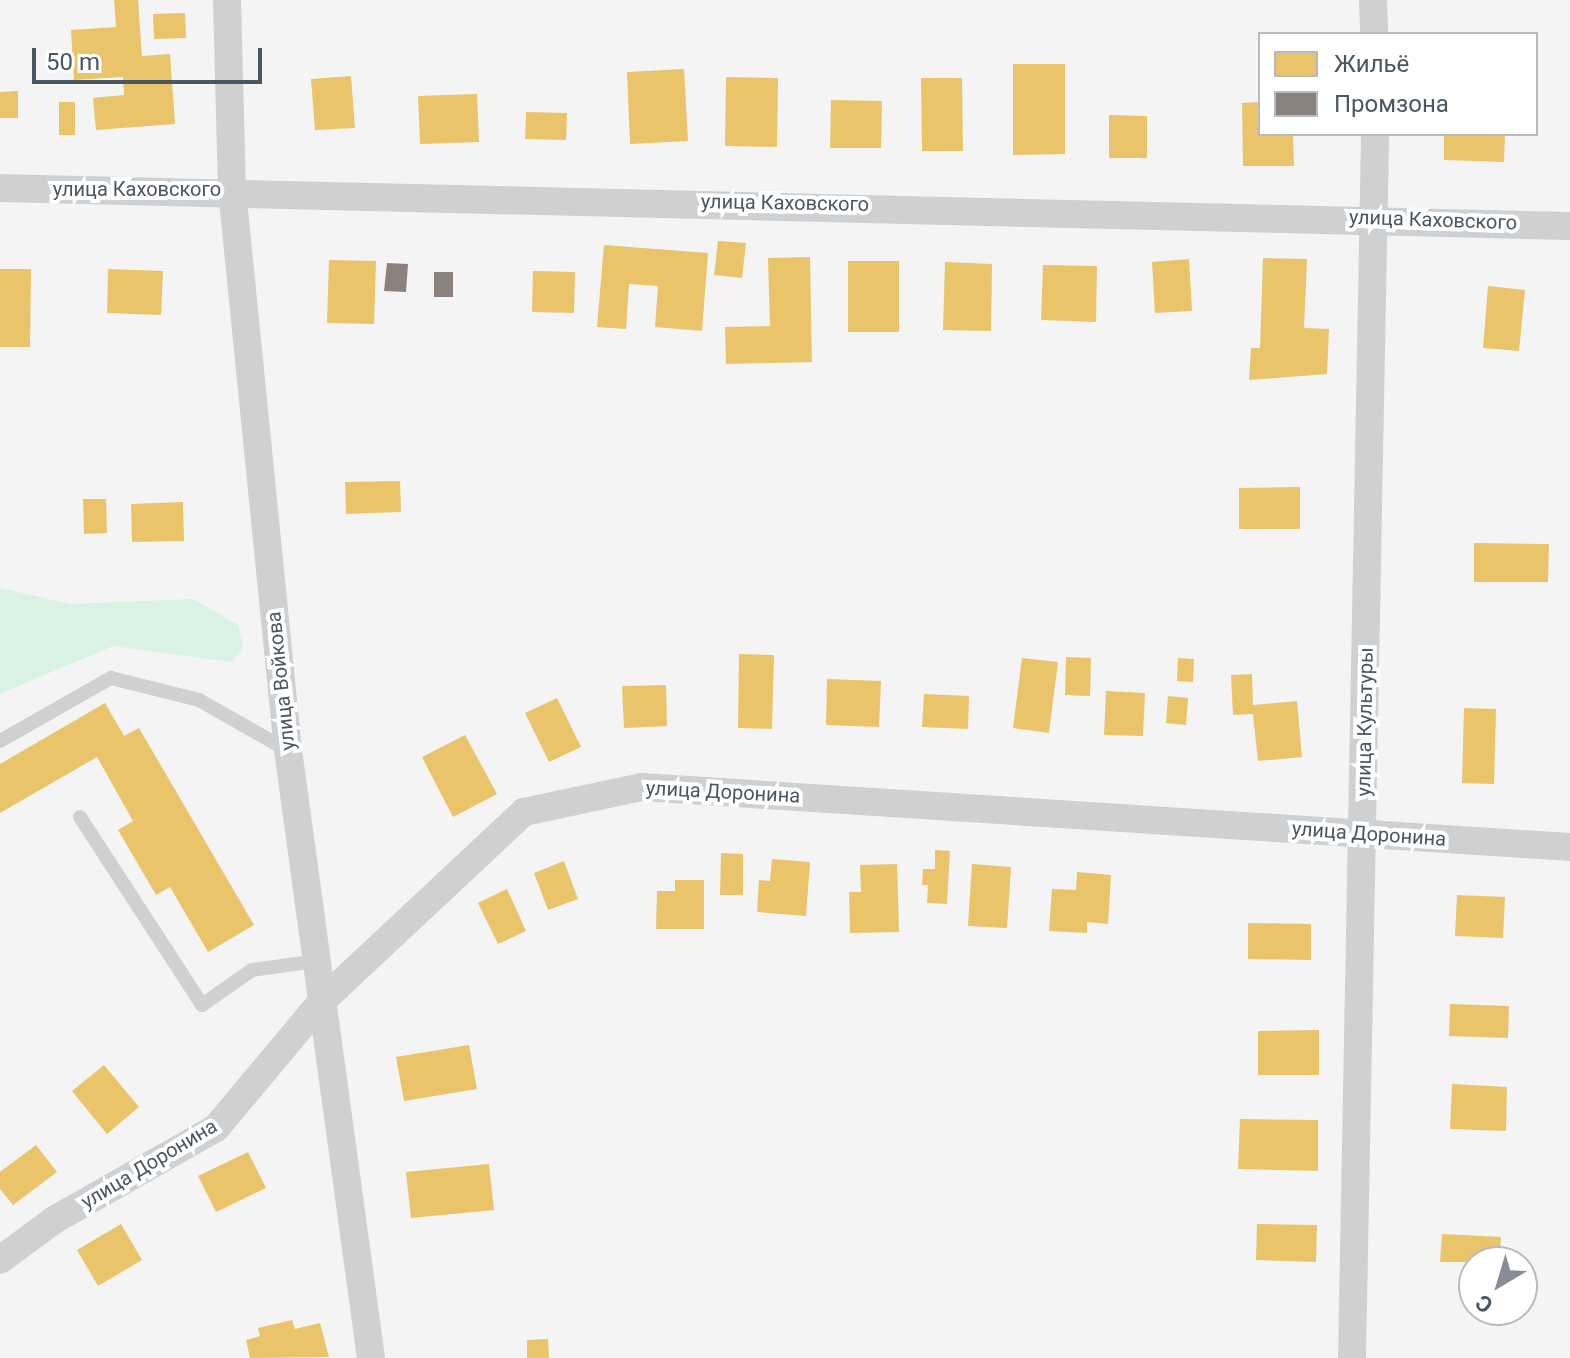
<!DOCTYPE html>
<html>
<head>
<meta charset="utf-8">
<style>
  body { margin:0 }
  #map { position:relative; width:1570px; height:1358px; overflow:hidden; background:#f4f4f4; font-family:Roboto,sans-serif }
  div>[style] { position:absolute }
  .green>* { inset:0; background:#d9f2e3 }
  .homes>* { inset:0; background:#e9c46a }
  .industry>* { inset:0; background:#8a817c }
  .lane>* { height:14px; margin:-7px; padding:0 7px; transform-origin:7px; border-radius:7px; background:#ced0d2 }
  .street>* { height:28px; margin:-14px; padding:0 14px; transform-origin:14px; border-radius:14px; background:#ced0d2 }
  span { translate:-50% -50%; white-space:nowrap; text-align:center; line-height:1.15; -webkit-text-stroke:8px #fff; paint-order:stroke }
  .street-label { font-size:20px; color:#4a5661 }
  .legend { position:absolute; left:1258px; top:32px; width:280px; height:104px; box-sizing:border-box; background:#fff; border:2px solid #b7bbc0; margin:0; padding:10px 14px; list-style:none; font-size:24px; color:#4a5661 }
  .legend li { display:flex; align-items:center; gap:16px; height:40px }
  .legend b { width:40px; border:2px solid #b7bbc0 }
  .north { position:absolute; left:1458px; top:1246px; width:80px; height:80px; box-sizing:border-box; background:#fff; border:2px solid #b7bbc0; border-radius:50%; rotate:218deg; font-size:22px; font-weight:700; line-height:32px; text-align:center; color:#4a5661 }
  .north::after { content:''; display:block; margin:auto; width:28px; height:36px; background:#868d94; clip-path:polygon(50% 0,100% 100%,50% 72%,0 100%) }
  .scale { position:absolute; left:32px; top:48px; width:230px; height:36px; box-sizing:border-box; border:4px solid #4a5661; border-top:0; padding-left:10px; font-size:24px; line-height:28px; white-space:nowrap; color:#4a5661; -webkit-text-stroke:6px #fff; paint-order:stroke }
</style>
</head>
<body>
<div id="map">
  <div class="green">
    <i style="clip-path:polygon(0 588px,71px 604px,193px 599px,238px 625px,243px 647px,232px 662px,113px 646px,0 694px)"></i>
  </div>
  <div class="homes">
    <i style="clip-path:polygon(114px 0,138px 0,142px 56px,170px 54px,175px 124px,96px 130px,93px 98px,124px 95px,123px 77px,74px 80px,71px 30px,116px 27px)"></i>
    <i style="clip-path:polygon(185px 13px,186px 38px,154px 39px,153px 14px)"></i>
    <i style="clip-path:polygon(1013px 64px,1065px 64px,1065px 154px,1013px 155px)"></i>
    <i style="clip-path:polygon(684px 69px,688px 141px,630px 144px,627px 72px)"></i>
    <i style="clip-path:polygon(351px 76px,355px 128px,315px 130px,311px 79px)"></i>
    <i style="clip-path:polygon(726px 77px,778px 78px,777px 147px,725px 146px)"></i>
    <i style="clip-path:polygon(921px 78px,962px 78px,963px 151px,922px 151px)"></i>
    <i style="clip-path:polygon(18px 91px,18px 118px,0 118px,0 92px)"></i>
    <i style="clip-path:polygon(477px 94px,479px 142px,420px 144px,418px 96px)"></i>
    <i style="clip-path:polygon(831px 100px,882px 101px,881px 148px,830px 148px)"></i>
    <i style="clip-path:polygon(59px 102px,75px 102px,75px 135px,59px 135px)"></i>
    <i style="clip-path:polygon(1260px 102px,1260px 134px,1293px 134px,1294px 166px,1243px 166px,1242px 103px)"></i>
    <i style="clip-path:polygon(526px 112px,567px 113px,566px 140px,525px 139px)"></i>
    <i style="clip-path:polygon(1109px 115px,1147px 116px,1147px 158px,1109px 158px)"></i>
    <i style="clip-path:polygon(1444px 134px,1505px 134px,1504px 162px,1444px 160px)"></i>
    <i style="clip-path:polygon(718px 241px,746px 243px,742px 278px,714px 275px)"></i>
    <i style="clip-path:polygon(604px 245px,708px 253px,702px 331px,655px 327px,658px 286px,629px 284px,626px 329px,597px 327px)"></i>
    <i style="clip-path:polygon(810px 257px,812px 362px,726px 364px,725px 327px,770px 326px,768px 258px)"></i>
    <i style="clip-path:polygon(1263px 258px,1307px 259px,1304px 328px,1329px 329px,1327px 374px,1249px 380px,1251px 348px,1260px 348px)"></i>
    <i style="clip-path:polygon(1189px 259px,1192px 311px,1155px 313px,1152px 262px)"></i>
    <i style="clip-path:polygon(329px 260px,376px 261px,374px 324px,327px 323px)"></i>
    <i style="clip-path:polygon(848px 261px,899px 261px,899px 332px,848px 332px)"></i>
    <i style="clip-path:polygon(945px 262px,992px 264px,991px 331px,943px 330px)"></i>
    <i style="clip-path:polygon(1043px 265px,1097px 266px,1096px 322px,1041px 320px)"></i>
    <i style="clip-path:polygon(0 269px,31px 269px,30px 347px,0 347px)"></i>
    <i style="clip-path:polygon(108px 269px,163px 271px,161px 315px,107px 313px)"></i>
    <i style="clip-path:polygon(533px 271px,575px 272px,574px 313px,532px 312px)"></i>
    <i style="clip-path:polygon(1488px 286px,1525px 290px,1519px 351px,1483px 348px)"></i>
    <i style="clip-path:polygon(400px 481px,401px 512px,346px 514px,345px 482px)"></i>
    <i style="clip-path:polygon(1300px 487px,1300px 529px,1239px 529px,1239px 488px)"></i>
    <i style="clip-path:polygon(83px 499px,106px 499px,107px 533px,84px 534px)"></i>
    <i style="clip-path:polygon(183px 502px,184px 541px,132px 542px,131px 504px)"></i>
    <i style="clip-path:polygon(1474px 543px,1549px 544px,1548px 582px,1474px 582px)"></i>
    <i style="clip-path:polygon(739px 654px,774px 655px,772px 729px,738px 728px)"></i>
    <i style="clip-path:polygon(1066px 657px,1091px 658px,1090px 696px,1065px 695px)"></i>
    <i style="clip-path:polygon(1022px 658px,1058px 662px,1049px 733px,1013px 728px)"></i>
    <i style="clip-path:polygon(1178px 658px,1194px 659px,1193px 682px,1177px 681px)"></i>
    <i style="clip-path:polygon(1252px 674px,1253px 705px,1297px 701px,1302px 757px,1258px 761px,1253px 714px,1233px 715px,1231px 675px)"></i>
    <i style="clip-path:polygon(827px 679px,881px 681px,879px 727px,826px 725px)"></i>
    <i style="clip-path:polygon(666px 685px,667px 726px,624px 728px,622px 686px)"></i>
    <i style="clip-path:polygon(1106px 691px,1145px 693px,1143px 736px,1104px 735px)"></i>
    <i style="clip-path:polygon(924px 694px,969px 696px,968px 729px,922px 727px)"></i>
    <i style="clip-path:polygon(1168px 696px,1188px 698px,1186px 725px,1166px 723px)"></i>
    <i style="clip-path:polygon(557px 698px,581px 747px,549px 762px,525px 713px)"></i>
    <i style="clip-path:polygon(105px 703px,124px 736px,139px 728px,254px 925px,208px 952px,170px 887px,156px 895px,118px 830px,133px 821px,97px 757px,0 813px,0 764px)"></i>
    <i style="clip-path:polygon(1464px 708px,1496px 709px,1494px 784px,1462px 783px)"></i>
    <i style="clip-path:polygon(465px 735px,497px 794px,453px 817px,422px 757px)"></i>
    <i style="clip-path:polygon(935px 850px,950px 851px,947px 904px,927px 903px,928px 885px,922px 885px,923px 869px,935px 869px)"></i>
    <i style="clip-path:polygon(721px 853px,743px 854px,743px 895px,720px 895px)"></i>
    <i style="clip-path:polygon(772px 859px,810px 862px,806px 916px,757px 912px,759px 880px,770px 881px)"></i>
    <i style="clip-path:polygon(564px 861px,578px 899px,548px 910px,534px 873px)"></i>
    <i style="clip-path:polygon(897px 864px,899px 932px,850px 933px,849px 892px,861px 892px,860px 865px)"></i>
    <i style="clip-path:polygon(972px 864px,1011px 867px,1007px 928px,968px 926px)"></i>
    <i style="clip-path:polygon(1077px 872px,1111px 875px,1108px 924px,1087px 922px,1087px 933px,1049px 931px,1052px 889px,1076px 890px)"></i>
    <i style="clip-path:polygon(675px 880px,704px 880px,704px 929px,656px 929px,657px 891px,675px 891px)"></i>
    <i style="clip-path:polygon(507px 889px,526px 931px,498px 944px,478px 903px)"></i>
    <i style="clip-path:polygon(1457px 895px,1505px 897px,1503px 938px,1455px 936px)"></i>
    <i style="clip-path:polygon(1248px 923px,1311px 924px,1311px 960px,1248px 959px)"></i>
    <i style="clip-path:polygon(1450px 1004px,1509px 1006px,1508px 1038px,1449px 1036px)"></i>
    <i style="clip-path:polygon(1319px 1030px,1319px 1075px,1258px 1075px,1258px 1031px)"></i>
    <i style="clip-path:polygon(469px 1045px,477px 1089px,404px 1101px,396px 1057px)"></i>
    <i style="clip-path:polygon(104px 1065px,139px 1107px,107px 1134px,72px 1091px)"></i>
    <i style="clip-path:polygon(1452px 1084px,1507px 1087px,1506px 1131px,1450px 1129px)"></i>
    <i style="clip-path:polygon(1240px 1119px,1318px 1120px,1318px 1171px,1238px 1169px)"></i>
    <i style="clip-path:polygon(36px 1145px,57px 1172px,13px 1205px,0 1189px,0 1172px)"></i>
    <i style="clip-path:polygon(248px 1152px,266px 1188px,216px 1212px,198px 1176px)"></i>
    <i style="clip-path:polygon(489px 1164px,494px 1210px,411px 1218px,406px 1172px)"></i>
    <i style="clip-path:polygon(121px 1224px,142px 1260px,98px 1286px,77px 1250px)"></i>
    <i style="clip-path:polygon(1257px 1224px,1317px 1225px,1316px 1262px,1256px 1260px)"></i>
    <i style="clip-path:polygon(1442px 1234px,1501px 1237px,1500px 1262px,1440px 1262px)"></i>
    <i style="clip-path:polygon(292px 1320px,295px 1329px,320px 1323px,329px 1357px,250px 1358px,246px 1340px,260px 1336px,258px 1328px)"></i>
    <i style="clip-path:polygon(548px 1339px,549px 1358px,527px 1358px,527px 1340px)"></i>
  </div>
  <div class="industry">
    <i style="clip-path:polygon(387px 263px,408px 264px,406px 292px,384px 291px)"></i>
    <i style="clip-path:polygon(434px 272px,453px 272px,453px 297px,434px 297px)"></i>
  </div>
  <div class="lane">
    <i style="left:0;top:741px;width:128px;rotate:-29.6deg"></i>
    <i style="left:111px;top:678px;width:91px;rotate:14deg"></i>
    <i style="left:199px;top:700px;width:101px;rotate:29.6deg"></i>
    <i style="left:80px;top:817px;width:224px;rotate:57deg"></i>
    <i style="left:202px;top:1005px;width:61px;rotate:-35deg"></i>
    <i style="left:252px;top:970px;width:66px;rotate:-7.9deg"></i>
  </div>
  <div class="street">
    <i style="left:227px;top:0;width:190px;rotate:88.5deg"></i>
    <i style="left:232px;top:190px;width:563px;rotate:84.29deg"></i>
    <i style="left:288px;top:750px;width:614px;rotate:82.23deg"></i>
    <i style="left:1373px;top:0;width:34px;rotate:88deg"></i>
    <i style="left:0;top:188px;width:1570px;rotate:1.39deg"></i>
    <i style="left:0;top:1260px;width:67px;rotate:-36.5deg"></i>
    <i style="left:54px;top:1220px;width:186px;rotate:-29.6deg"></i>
    <i style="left:216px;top:1128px;width:167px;rotate:-50.1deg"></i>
    <i style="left:323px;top:1000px;width:275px;rotate:-43.1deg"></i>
    <i style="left:524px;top:812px;width:121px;rotate:-12deg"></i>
    <i style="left:642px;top:787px;width:930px;rotate:3.7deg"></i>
    <i style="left:1352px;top:1358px;width:1224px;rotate:-88.92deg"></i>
  </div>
  <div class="street-label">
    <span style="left:137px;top:189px">улица Каховского</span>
    <span style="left:785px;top:203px;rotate:1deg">улица Каховского</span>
    <span style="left:1433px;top:220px;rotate:2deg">улица Каховского</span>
    <span style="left:281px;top:681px;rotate:-96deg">улица Войкова</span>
    <span style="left:1365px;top:722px;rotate:-89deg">улица Культуры</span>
    <span style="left:723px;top:792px;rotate:3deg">улица Доронина</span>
    <span style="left:1369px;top:834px;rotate:4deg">улица Доронина</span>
    <span style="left:149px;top:1164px;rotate:-31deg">улица Доронина</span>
  </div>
  <ul class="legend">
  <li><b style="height:22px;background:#e9c46a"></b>Жильё</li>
  <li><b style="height:22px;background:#8a817c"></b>Промзона</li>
  </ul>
  <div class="north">С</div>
  <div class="scale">50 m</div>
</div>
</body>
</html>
